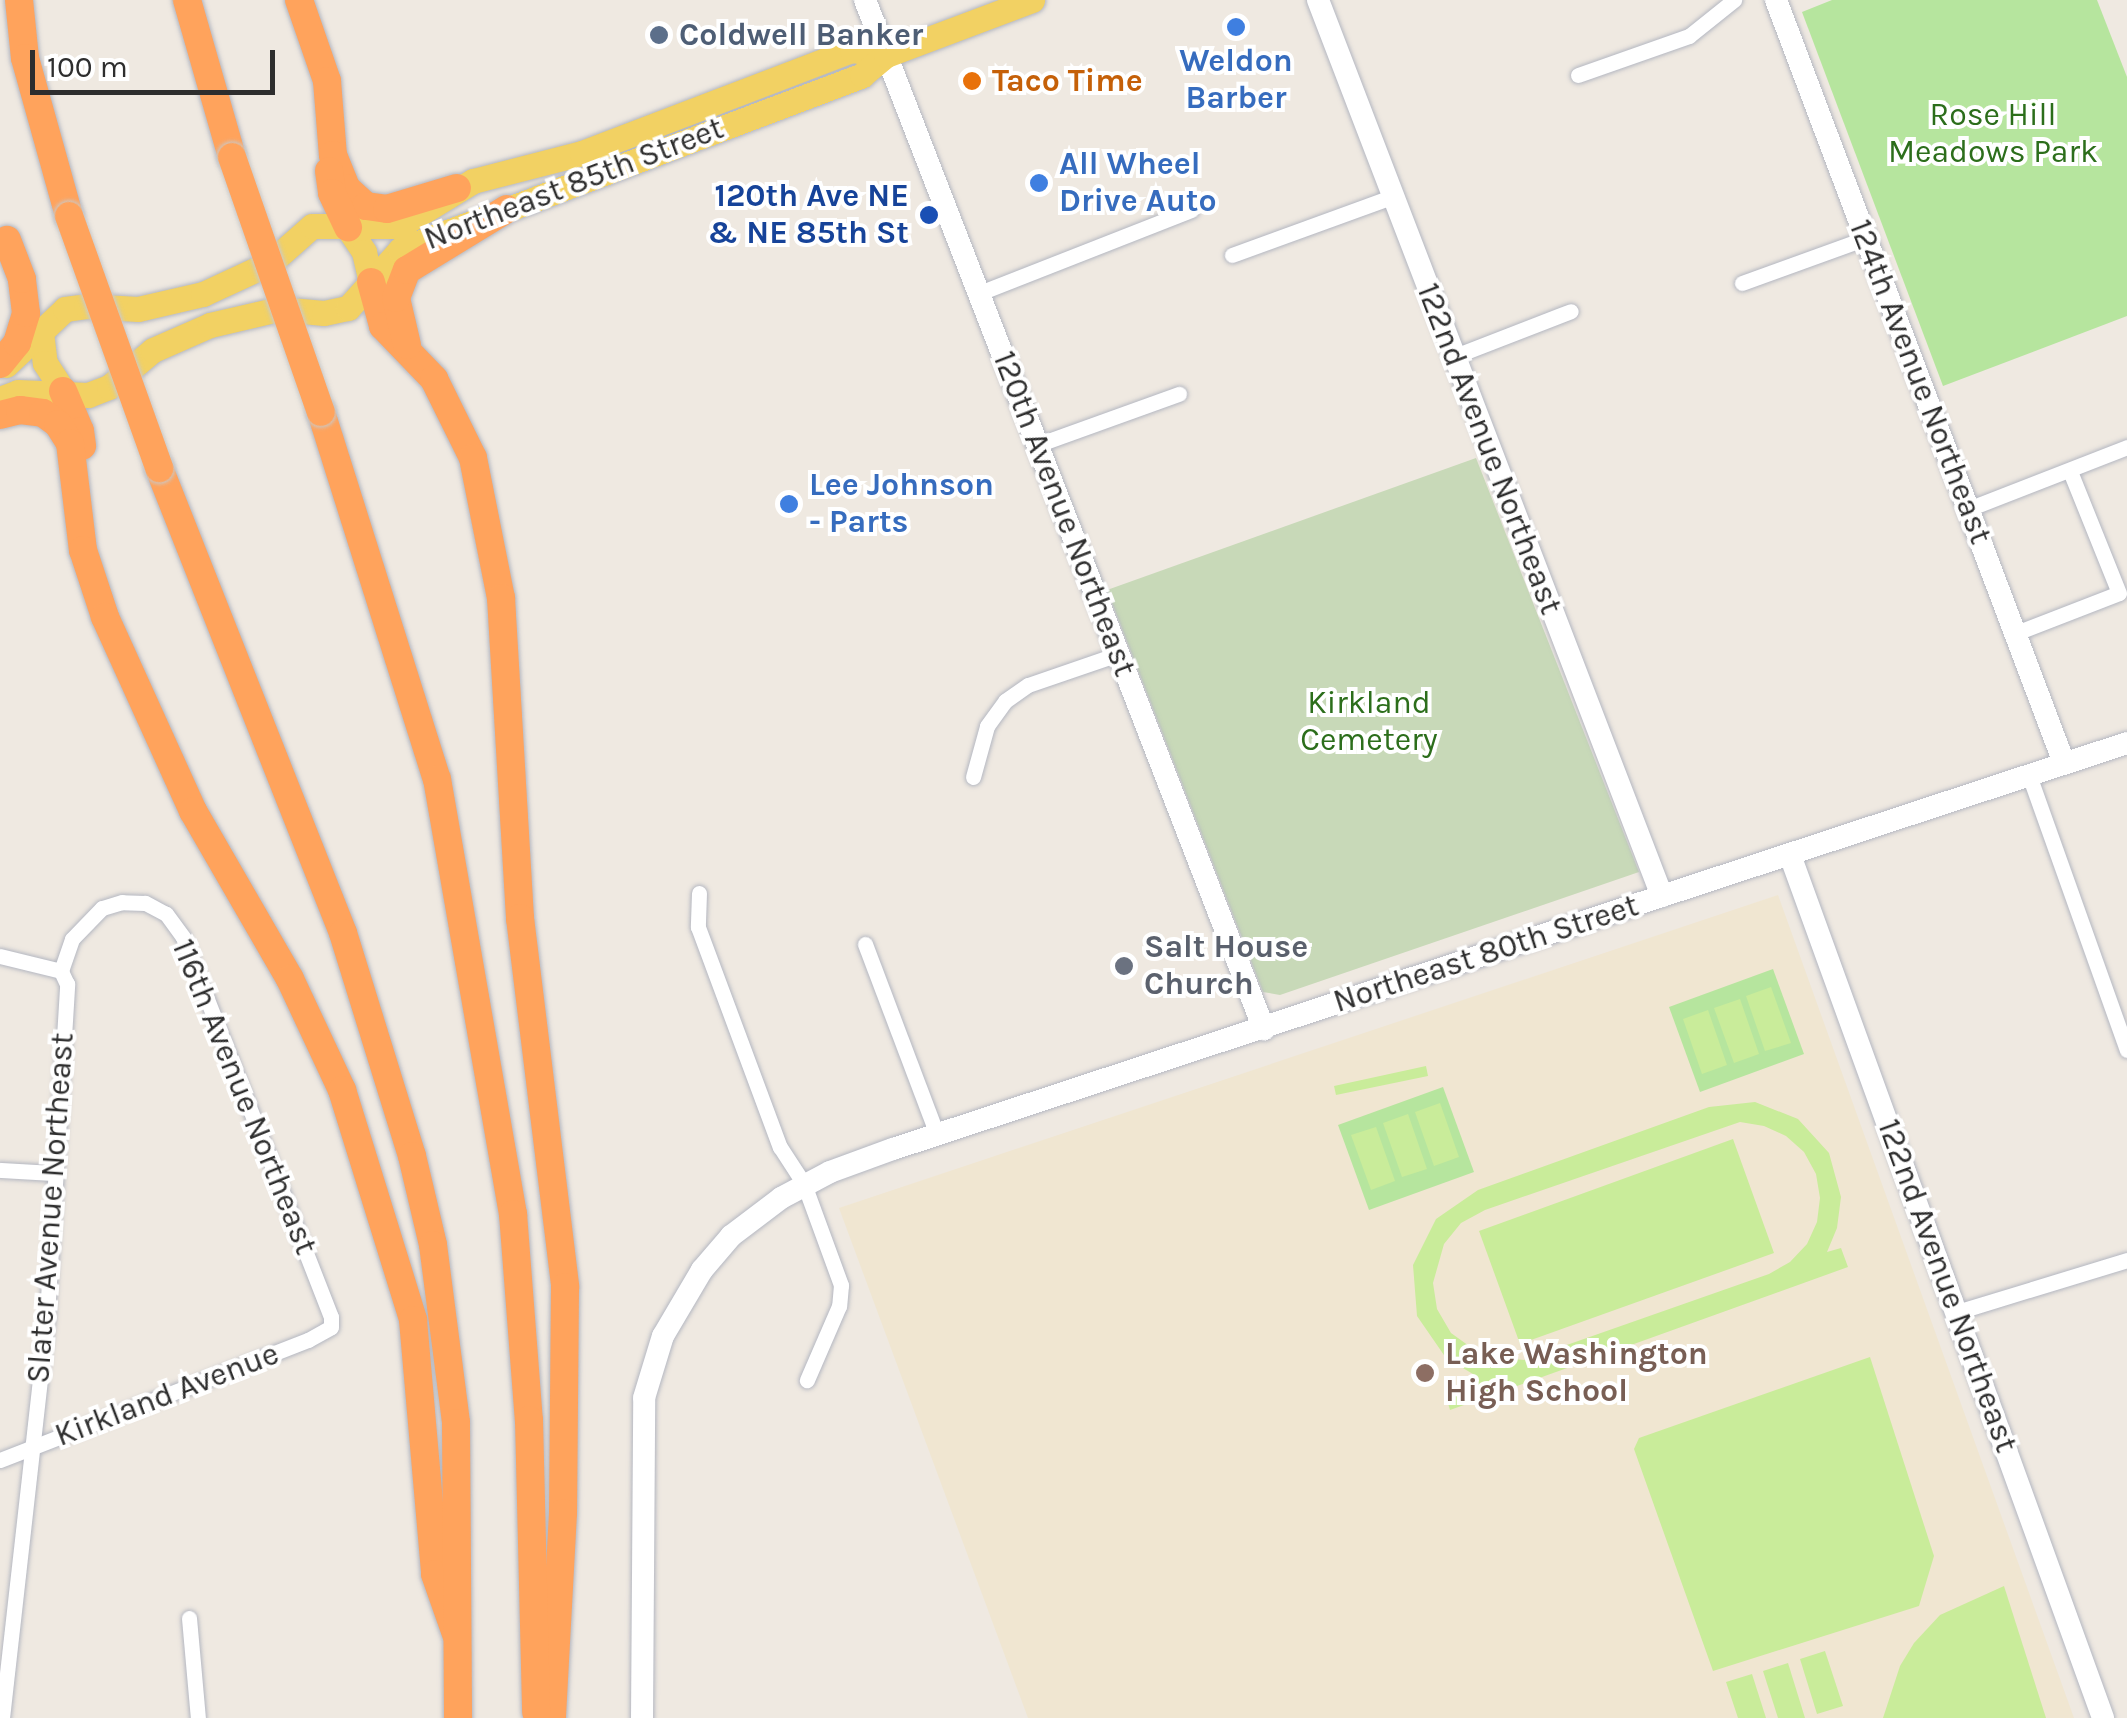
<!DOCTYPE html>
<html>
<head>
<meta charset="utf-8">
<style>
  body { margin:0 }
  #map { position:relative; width:2127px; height:1718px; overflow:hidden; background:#efe9e1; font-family:Karla,sans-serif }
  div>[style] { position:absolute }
  .education>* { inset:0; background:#f0e6d1 }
  .green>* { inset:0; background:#b6e59e }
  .cemetery>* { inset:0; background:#c8d9b8 }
  .pitch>* { inset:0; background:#c9ec9a }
  .roads { filter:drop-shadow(0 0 2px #b4b7c1) drop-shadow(0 0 2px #b4b7c1) }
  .street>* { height:15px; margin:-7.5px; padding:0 7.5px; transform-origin:7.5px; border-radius:7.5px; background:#fff }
  .secondary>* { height:22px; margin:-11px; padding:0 11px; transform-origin:11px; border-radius:11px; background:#fff }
  .primary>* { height:25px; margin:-12.5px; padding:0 12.5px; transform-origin:12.5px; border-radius:12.5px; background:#f2d163 }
  .highway>* { height:28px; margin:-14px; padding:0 14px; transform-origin:14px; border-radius:14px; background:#ffa35c }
  .bridges { filter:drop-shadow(0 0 2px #c9c9c9) drop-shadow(0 0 2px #c9c9c9) }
  .highway-bridge>* { height:28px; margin:-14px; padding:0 14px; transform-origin:14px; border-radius:14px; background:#ffa35c }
  .dots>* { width:28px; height:28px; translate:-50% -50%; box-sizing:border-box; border:5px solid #fff; border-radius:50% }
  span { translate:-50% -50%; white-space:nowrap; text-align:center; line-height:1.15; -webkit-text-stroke:8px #fff; paint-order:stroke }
  .service-label { font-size:32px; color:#4e5e75; font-weight:700 }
  .left { translate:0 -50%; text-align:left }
  .shop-label { font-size:32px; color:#366cbe; font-weight:700 }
  .food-label { font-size:32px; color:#c56008; font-weight:700 }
  .park-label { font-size:32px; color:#2c6e1b }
  .street-label { font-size:32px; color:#2e2e2e }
  .transit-label { font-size:32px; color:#164399; font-weight:700 }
  .right { translate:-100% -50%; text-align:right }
  .worship-label { font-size:32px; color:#5b616d; font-weight:700 }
  .education-label { font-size:32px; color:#785e54; font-weight:700 }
  .scale { position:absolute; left:30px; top:50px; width:245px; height:45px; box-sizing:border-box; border:5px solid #2e2e2e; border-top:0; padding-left:12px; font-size:30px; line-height:35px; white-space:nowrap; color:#2e2e2e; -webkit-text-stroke:8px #fff; paint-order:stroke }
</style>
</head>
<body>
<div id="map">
  <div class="education">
    <i style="clip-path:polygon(1778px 895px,2074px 1718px,1028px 1718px,839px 1208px)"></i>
  </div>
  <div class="green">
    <i style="clip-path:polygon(1832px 0,2097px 0,2127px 77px,2127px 316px,1943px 386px,1802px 12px)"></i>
    <i style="clip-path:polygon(1773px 969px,1804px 1054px,1700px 1092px,1669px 1007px)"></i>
    <i style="clip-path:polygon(1443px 1087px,1474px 1172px,1369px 1210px,1338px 1125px)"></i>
  </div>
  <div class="cemetery">
    <i style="clip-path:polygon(1476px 458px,1639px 872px,1280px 995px,1263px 992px,1107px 590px)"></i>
  </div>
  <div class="pitch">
    <i style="clip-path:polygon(1771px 987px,1791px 1043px,1765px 1051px,1746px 996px)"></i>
    <i style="clip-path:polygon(1740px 999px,1759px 1054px,1734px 1063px,1714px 1008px)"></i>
    <i style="clip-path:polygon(1708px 1010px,1727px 1065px,1702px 1074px,1683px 1019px)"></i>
    <i style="clip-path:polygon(1426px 1066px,1428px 1076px,1336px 1095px,1334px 1086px)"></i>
    <i style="clip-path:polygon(evenodd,1755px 1102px,1798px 1119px,1829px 1153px,1841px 1197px,1837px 1228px,1827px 1252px,1841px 1248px,1848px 1267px,1450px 1410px,1444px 1390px,1478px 1377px,1446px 1358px,1417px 1316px,1413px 1265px,1436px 1219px,1478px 1190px,1709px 1107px,1755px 1102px,1740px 1122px,1764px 1126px,1786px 1136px,1804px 1152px,1816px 1174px,1820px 1198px,1817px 1222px,1807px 1244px,1790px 1262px,1769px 1274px,1524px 1360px,1483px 1356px,1451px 1333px,1437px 1309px,1433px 1283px,1444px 1244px,1461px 1223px,1485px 1210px,1740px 1122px)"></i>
    <i style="clip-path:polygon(1440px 1103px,1459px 1157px,1434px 1166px,1415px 1112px)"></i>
    <i style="clip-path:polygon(1408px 1114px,1427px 1169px,1402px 1177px,1383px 1123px)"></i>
    <i style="clip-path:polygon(1376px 1127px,1395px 1181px,1371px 1190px,1351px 1135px)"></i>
    <i style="clip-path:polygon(1733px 1139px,1774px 1253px,1520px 1344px,1479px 1231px)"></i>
    <i style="clip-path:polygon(1870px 1357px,1934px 1556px,1919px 1606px,1713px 1671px,1634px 1449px,1639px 1438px)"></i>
    <i style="clip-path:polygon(2004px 1586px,2046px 1718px,1883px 1718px,1900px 1666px,1914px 1643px,1940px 1615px)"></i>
    <i style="clip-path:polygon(1825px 1651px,1843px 1706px,1817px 1714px,1800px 1659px)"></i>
    <i style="clip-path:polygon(1788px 1663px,1805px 1718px,1778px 1718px,1763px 1671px)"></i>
    <i style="clip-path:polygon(1752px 1674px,1766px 1718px,1738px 1718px,1726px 1682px)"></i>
  </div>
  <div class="roads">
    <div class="street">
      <i style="left:1578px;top:75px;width:118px;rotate:-19.4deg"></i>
      <i style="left:1689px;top:36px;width:58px;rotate:-38.7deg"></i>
      <i style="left:1232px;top:255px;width:169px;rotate:-20deg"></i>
      <i style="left:1742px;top:283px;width:132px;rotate:-19.9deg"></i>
      <i style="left:977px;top:294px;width:230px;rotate:-21.4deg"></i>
      <i style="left:1455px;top:356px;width:124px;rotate:-21.2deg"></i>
      <i style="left:1037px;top:445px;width:151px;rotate:-19.8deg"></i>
      <i style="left:1968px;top:509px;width:171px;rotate:-21.3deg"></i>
      <i style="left:2016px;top:633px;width:110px;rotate:-21.2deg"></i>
      <i style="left:2119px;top:593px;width:131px;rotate:-111.9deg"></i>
      <i style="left:2029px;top:775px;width:292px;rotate:70.4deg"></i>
      <i style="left:973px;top:777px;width:53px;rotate:-74.6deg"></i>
      <i style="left:987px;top:726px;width:31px;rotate:-54deg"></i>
      <i style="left:1005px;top:701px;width:28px;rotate:-35deg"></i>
      <i style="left:1028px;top:685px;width:95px;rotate:-19deg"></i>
      <i style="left:699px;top:893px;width:34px;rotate:92deg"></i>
      <i style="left:698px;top:927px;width:235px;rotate:69.6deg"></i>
      <i style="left:780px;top:1147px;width:44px;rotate:57deg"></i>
      <i style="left:804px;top:1184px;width:108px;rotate:69.9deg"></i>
      <i style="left:841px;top:1285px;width:21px;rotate:95deg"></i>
      <i style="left:839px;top:1306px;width:81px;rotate:113.4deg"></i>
      <i style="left:865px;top:944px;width:204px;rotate:69.3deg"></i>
      <i style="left:0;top:956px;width:63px;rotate:13.8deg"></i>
      <i style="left:0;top:1170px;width:54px;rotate:3.2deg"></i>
      <i style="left:1957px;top:1312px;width:178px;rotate:-17deg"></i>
      <i style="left:0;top:1460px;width:331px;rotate:-21.3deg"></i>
      <i style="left:308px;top:1340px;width:26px;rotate:-29deg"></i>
      <i style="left:331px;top:1327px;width:10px;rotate:-90deg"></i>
      <i style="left:331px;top:1317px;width:408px;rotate:-111.3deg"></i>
      <i style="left:183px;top:937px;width:29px;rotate:-126deg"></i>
      <i style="left:166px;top:914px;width:24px;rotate:-152deg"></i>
      <i style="left:145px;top:903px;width:23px;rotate:-178deg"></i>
      <i style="left:122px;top:902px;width:21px;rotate:163deg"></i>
      <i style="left:102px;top:908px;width:43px;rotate:134.1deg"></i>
      <i style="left:72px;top:939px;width:34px;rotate:109deg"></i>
      <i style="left:189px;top:1618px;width:100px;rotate:84.9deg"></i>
      <i style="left:2px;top:1718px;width:406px;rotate:-83.6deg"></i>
      <i style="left:47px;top:1315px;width:332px;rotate:-86.5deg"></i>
      <i style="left:67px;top:984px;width:14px;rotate:-115deg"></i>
    </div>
    <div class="secondary">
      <i style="left:865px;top:0;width:1104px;rotate:68.81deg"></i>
      <i style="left:1318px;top:0;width:960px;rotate:69deg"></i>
      <i style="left:1776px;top:0;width:816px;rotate:69.32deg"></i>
      <i style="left:1790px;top:855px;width:918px;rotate:70.06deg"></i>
      <i style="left:642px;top:1718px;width:320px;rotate:-89.6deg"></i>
      <i style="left:644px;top:1398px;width:65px;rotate:-73deg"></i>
      <i style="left:663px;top:1336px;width:77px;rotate:-59.4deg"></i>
      <i style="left:702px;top:1270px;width:45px;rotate:-49.5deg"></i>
      <i style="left:731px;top:1236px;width:63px;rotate:-37.2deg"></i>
      <i style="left:781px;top:1198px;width:55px;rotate:-28deg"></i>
      <i style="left:830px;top:1172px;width:67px;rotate:-20.1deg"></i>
      <i style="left:893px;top:1149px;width:1299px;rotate:-18.21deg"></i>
    </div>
    <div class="primary">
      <i style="left:348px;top:228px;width:29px;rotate:56deg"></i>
      <i style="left:364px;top:252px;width:31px;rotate:77deg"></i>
      <i style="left:41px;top:332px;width:31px;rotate:83deg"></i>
      <i style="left:45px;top:363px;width:33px;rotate:57deg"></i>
      <i style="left:6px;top:365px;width:81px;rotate:-43.5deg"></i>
      <i style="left:65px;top:309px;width:21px;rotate:-8deg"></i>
      <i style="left:86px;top:306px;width:52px;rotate:3.3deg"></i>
      <i style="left:138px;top:309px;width:67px;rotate:-13deg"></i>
      <i style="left:203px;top:294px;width:74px;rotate:-24.8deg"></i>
      <i style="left:270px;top:263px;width:56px;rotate:-41.4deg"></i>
      <i style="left:312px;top:226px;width:87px"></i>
      <i style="left:399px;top:226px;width:87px;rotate:-31.3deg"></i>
      <i style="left:473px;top:181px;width:113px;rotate:-14.4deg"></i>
      <i style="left:582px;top:153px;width:289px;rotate:-20.9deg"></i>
      <i style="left:852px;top:50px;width:34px;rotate:8deg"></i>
      <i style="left:0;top:399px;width:19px;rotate:-21deg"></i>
      <i style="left:18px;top:392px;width:70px;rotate:2.5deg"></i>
      <i style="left:88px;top:395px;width:22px;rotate:-21deg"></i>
      <i style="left:109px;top:387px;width:57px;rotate:-40.1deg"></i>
      <i style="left:153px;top:350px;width:62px;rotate:-23.7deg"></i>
      <i style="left:210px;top:325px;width:71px;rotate:-13.1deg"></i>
      <i style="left:279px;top:309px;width:45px;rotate:5.1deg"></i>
      <i style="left:324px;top:313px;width:25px;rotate:-12deg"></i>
      <i style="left:348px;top:308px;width:78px;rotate:-48.1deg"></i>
      <i style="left:400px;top:250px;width:494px;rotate:-20.7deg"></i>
      <i style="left:862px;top:75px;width:31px;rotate:-40deg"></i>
      <i style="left:886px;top:55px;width:156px;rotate:-20.6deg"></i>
    </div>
    <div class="highway">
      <i style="left:19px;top:0;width:58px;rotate:84.1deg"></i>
      <i style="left:25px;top:58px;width:164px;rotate:74.4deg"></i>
      <i style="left:187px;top:0;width:163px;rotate:74deg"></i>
      <i style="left:299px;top:0;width:86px;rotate:70.9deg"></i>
      <i style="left:327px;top:81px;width:74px;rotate:85.4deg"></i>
      <i style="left:333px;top:155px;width:35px;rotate:68deg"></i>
      <i style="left:346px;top:188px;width:27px;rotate:42deg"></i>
      <i style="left:366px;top:206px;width:21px;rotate:8deg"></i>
      <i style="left:387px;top:209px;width:73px;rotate:-16.7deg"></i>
      <i style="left:329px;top:171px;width:22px;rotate:82deg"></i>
      <i style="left:332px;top:193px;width:38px;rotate:65deg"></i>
      <i style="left:371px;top:282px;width:46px;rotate:74.7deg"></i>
      <i style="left:383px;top:326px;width:74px;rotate:46.1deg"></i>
      <i style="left:434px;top:379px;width:88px;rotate:63.7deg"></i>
      <i style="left:473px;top:458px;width:143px;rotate:78.7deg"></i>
      <i style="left:501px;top:598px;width:321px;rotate:86.6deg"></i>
      <i style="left:520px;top:918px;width:372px;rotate:83deg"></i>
      <i style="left:565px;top:1287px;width:226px;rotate:90.5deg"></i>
      <i style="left:563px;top:1513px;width:205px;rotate:93.1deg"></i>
      <i style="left:407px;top:345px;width:48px;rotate:-103.2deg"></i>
      <i style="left:396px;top:298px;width:30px;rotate:-69deg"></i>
      <i style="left:407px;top:270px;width:117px;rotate:-31.4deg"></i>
      <i style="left:0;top:364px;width:27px;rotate:-51deg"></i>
      <i style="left:17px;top:343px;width:31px;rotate:-73deg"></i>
      <i style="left:26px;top:313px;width:34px;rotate:-97deg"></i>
      <i style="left:22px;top:279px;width:42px;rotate:-111deg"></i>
      <i style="left:63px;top:391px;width:43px;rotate:67deg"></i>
      <i style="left:80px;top:431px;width:15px;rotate:82deg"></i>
      <i style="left:321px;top:412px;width:385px;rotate:72.5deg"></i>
      <i style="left:437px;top:779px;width:442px;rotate:80.1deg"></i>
      <i style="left:513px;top:1214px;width:207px;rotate:85.6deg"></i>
      <i style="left:529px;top:1420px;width:292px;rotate:88.6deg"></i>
      <i style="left:0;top:415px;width:21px;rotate:-14deg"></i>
      <i style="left:20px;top:410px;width:23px;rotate:7deg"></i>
      <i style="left:43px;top:413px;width:19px;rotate:36deg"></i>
      <i style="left:58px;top:424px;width:22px;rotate:58deg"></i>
      <i style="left:70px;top:443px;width:108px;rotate:83.1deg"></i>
      <i style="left:83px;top:550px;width:71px;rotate:71.8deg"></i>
      <i style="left:105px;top:617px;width:213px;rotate:65.6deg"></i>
      <i style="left:193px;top:811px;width:194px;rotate:60deg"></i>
      <i style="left:290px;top:979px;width:123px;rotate:64.9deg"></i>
      <i style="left:342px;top:1090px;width:241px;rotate:72.8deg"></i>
      <i style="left:413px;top:1320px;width:255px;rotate:85deg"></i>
      <i style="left:435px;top:1574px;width:64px;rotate:70.7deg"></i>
      <i style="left:159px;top:468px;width:500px;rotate:68.41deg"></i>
      <i style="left:343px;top:933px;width:233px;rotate:72.8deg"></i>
      <i style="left:412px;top:1156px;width:91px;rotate:76.7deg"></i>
      <i style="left:433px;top:1245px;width:179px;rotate:82.6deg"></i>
      <i style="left:456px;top:1423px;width:295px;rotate:89.6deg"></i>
    </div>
  </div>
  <div class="bridges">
    <div class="highway-bridge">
      <i style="left:232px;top:157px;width:270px;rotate:70.8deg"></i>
      <i style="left:69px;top:216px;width:268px;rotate:70.3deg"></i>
    </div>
  </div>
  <div class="dots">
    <i style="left:1236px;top:27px;background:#3f7fe0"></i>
    <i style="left:659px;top:35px;background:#5c6f8a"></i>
    <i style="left:972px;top:81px;background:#e8710a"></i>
    <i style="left:1039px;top:183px;background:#3f7fe0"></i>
    <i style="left:929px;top:215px;background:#1a4fb4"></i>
    <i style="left:789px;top:504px;background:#3f7fe0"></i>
    <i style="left:1124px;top:966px;background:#6b7280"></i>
    <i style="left:1425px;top:1373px;background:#8d6e63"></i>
  </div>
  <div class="service-label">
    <span class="left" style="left:679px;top:35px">Coldwell Banker</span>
  </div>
  <div class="shop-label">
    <span style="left:1236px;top:80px">Weldon<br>Barber</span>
    <span class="left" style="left:1059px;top:183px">All Wheel<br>Drive Auto</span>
    <span class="left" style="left:809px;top:504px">Lee Johnson<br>- Parts</span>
  </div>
  <div class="food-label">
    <span class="left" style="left:992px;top:81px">Taco Time</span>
  </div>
  <div class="park-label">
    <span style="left:1993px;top:134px">Rose Hill<br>Meadows Park</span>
    <span style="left:1369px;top:722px">Kirkland<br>Cemetery</span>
  </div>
  <div class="street-label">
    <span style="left:574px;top:184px;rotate:-21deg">Northeast 85th Street</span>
    <span style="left:1920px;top:382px;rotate:69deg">124th Avenue Northeast</span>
    <span style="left:1489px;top:449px;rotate:69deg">122nd Avenue Northeast</span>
    <span style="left:1064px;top:514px;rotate:69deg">120th Avenue Northeast</span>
    <span style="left:1486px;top:954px;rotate:-18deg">Northeast 80th Street</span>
    <span style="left:244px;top:1097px;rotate:68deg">116th Avenue Northeast</span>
    <span style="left:51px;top:1208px;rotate:-86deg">Slater Avenue Northeast</span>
    <span style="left:1947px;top:1286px;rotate:70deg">122nd Avenue Northeast</span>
    <span style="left:167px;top:1395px;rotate:-21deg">Kirkland Avenue</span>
  </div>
  <div class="transit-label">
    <span class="right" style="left:909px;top:215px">120th Ave NE<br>&amp; NE 85th St</span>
  </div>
  <div class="worship-label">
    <span class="left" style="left:1144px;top:966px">Salt House<br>Church</span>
  </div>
  <div class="education-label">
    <span class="left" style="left:1445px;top:1373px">Lake Washington<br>High School</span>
  </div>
  <div class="scale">100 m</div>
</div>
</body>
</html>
